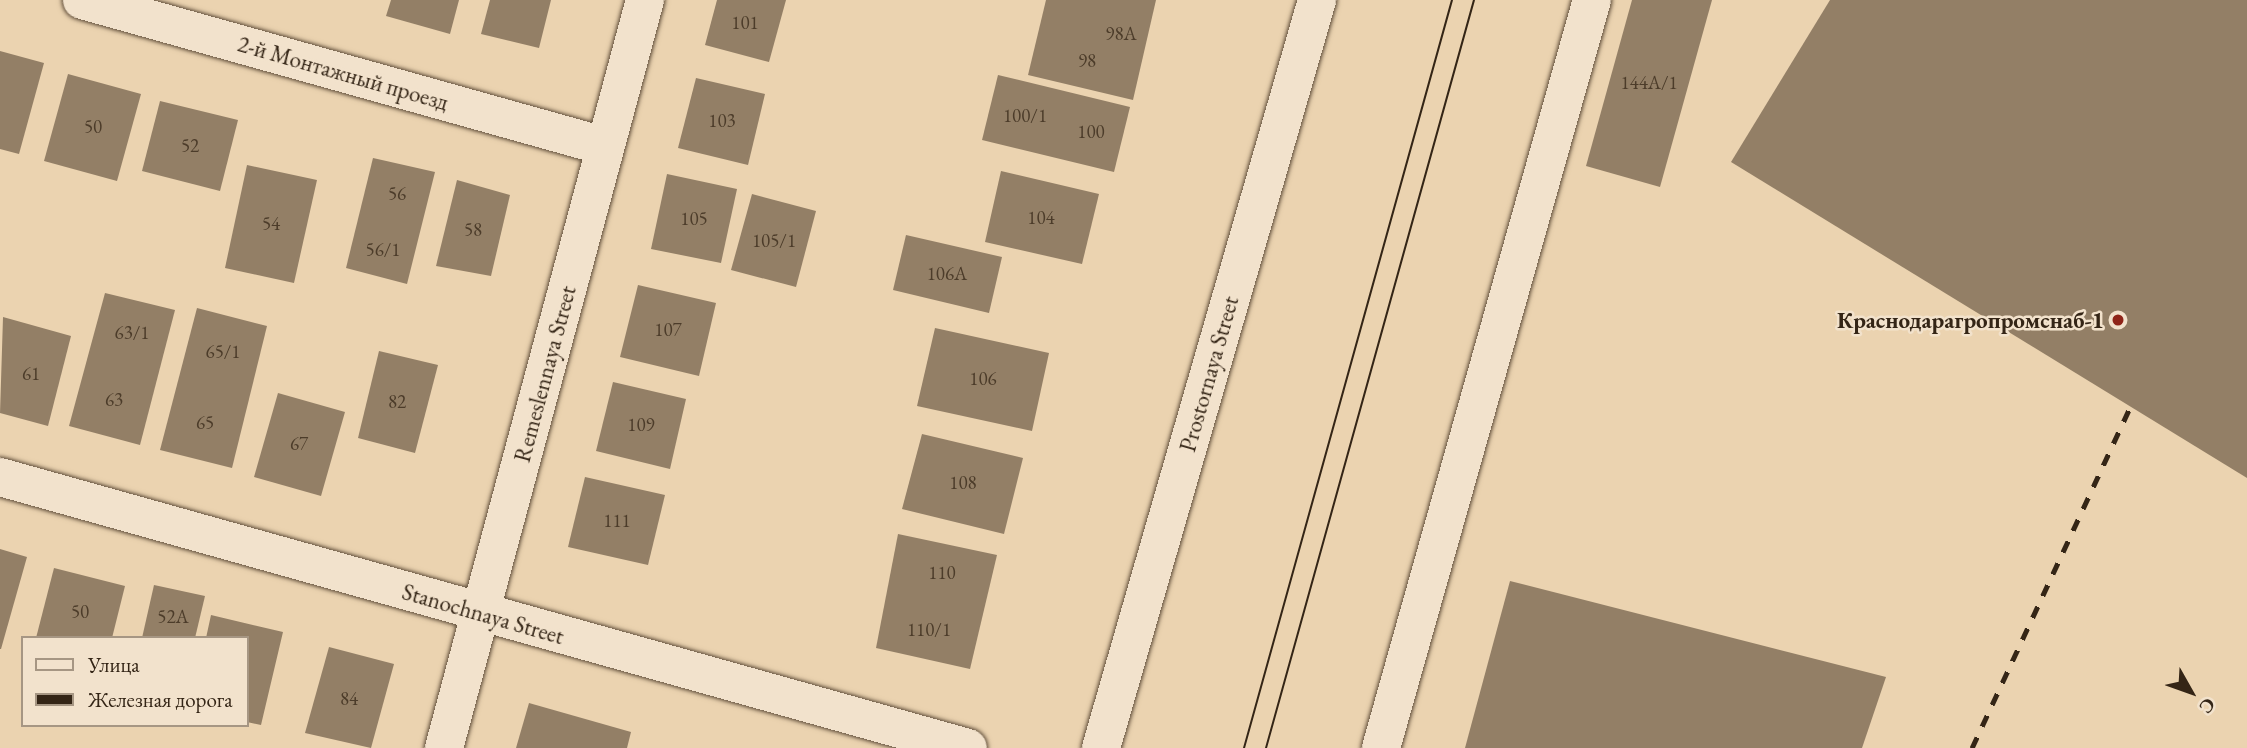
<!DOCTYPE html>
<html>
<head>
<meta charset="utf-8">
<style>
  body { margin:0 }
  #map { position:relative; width:2247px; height:748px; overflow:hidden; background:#ebd3b0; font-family:"EB Garamond",serif }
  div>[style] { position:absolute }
  .building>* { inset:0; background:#937f66 }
  .roads { filter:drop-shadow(0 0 2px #62503c) drop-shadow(0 0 2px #62503c) }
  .minor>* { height:38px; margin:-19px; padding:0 19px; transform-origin:19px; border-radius:19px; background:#f2e2cc }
  .tertiary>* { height:38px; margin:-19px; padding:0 19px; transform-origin:19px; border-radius:19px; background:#f2e2cc }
  .tram>* { height:2px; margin:-1px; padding:0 1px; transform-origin:1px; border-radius:1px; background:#342516 }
  .rail>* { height:5px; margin-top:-2.5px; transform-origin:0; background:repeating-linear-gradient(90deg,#342516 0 12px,transparent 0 24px) }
  .dots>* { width:19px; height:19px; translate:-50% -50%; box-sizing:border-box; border:4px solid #f2e2cc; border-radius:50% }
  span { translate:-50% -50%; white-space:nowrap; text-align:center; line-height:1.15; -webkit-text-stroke:5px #f2e2cc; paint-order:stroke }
  .number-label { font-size:19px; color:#4c3c2a }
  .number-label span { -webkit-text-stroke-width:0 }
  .street-label { font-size:23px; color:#342516 }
  .poi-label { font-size:23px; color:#342516; font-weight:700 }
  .right { translate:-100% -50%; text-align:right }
  .legend { position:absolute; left:21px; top:636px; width:228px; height:91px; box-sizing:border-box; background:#f2e2cc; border:2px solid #a69683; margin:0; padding:9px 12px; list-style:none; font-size:21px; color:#342516 }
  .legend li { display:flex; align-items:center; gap:14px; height:35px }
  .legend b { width:35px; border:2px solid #a69683 }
  .north { position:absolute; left:2156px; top:657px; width:70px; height:70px; -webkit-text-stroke:5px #f2e2cc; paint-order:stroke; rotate:130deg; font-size:19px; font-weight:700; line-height:28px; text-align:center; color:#342516 }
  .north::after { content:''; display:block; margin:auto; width:24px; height:32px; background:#342516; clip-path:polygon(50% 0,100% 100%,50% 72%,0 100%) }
</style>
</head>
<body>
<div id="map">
  <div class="building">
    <i style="clip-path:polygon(391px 0,459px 0,450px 34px,386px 16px)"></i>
    <i style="clip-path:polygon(490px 0,551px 0,539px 48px,481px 34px)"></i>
    <i style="clip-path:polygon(717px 0,786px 0,769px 62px,705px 45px)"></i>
    <i style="clip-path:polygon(1046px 0,1156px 0,1133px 100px,1028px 75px)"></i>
    <i style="clip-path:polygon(1632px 0,1712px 0,1660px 187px,1586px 166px)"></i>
    <i style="clip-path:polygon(1830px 0,2247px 0,2247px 478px,1731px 162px)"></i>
    <i style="clip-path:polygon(0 51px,44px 63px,19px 154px,0 149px)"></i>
    <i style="clip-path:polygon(68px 74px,141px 94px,117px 181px,44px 161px)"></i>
    <i style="clip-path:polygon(998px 75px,1130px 107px,1114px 172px,982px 140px)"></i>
    <i style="clip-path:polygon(696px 78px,765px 94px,748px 165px,678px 148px)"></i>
    <i style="clip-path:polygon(160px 101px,238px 120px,220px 191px,142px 171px)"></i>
    <i style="clip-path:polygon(373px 158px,435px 172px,407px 284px,346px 268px)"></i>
    <i style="clip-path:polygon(247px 165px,317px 180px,294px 283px,225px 268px)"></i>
    <i style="clip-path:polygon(1001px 171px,1099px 194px,1082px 264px,985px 242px)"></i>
    <i style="clip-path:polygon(667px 174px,737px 189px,721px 263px,651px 249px)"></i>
    <i style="clip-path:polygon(457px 180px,510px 195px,491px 276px,436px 266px)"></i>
    <i style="clip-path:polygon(752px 194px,816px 211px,796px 287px,731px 270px)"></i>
    <i style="clip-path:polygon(906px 235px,1002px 257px,989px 313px,893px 290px)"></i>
    <i style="clip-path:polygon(638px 285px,716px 303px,699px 376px,620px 357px)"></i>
    <i style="clip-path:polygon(105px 293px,175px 310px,140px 445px,69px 426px)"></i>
    <i style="clip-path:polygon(197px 308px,267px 326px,232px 468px,160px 450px)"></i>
    <i style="clip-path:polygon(3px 317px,71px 336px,48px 426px,0 413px)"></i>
    <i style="clip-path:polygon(935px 328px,1049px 353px,1032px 431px,917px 406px)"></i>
    <i style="clip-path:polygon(379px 351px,438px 365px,415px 453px,358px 438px)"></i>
    <i style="clip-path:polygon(613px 382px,686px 399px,670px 469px,596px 451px)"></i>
    <i style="clip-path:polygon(278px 393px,345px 412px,321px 496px,254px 477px)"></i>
    <i style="clip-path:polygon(922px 434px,1023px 458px,1004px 534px,902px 509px)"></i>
    <i style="clip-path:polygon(585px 477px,665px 495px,648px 565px,568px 547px)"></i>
    <i style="clip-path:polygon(898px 534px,997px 555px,970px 669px,876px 648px)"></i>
    <i style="clip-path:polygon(0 549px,27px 557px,1px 649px,0 649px)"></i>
    <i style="clip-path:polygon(54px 568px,125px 586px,112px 638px,36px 638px)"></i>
    <i style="clip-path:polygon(1510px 581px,1886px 677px,1862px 748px,1465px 748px)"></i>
    <i style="clip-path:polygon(154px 585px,205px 596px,195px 638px,142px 638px)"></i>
    <i style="clip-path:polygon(211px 615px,283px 632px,261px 725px,247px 722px,247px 638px,206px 638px)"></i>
    <i style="clip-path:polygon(329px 647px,394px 664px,371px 748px,305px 733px)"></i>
    <i style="clip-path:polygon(529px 703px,631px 732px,627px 748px,516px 748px)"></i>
  </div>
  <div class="roads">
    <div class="minor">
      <i style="left:82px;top:0;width:542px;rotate:15.63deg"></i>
      <i style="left:0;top:477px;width:1005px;rotate:15.64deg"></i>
      <i style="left:444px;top:748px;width:775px;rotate:-74.96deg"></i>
    </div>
    <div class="tertiary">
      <i style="left:1101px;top:748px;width:779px;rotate:-73.89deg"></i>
      <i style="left:1381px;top:748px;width:777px;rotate:-74.25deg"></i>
    </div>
  </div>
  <div class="tram">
    <i style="left:1244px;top:748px;width:776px;rotate:-74.46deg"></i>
    <i style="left:1266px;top:748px;width:776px;rotate:-74.46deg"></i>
  </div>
  <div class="rail">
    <i style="left:1972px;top:748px;width:373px;rotate:-65.1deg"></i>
  </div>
  <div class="dots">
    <i style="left:2118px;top:320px;background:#8f2418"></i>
  </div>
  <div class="number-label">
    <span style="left:745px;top:23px">101</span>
    <span style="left:1121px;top:34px">98А</span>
    <span style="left:1087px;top:61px">98</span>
    <span style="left:1649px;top:83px">144А/1</span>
    <span style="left:1025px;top:116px">100/1</span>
    <span style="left:722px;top:121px">103</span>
    <span style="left:93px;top:127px">50</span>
    <span style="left:1091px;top:132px">100</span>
    <span style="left:190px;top:146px">52</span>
    <span style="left:397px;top:194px">56</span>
    <span style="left:1041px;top:218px">104</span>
    <span style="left:694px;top:219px">105</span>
    <span style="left:271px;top:224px">54</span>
    <span style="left:473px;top:230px">58</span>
    <span style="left:774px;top:241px">105/1</span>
    <span style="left:383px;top:250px">56/1</span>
    <span style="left:947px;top:274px">106А</span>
    <span style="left:668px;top:330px">107</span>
    <span style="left:132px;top:333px">63/1</span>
    <span style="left:223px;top:352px">65/1</span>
    <span style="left:31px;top:374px">61</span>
    <span style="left:983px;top:379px">106</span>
    <span style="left:114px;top:400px">63</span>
    <span style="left:397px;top:402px">82</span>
    <span style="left:205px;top:423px">65</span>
    <span style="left:641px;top:425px">109</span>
    <span style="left:299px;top:444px">67</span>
    <span style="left:963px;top:483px">108</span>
    <span style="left:617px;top:521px">111</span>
    <span style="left:942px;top:573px">110</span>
    <span style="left:80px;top:612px">50</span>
    <span style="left:173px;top:617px">52А</span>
    <span style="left:929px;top:630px">110/1</span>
    <span style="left:349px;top:699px">84</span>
  </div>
  <div class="street-label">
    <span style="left:343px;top:73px;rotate:16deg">2-й Монтажный проезд</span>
    <span style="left:545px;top:374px;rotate:-75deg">Remeslennaya Street</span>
    <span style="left:1209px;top:374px;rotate:-74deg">Prostornaya Street</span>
    <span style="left:483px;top:614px;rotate:16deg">Stanochnaya Street</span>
  </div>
  <div class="poi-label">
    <span class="right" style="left:2104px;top:320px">Краснодарагропромснаб-1</span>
  </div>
  <ul class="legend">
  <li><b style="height:9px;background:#f2e2cc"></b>Улица</li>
  <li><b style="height:9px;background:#342516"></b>Железная дорога</li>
  </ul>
  <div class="north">С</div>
</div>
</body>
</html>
